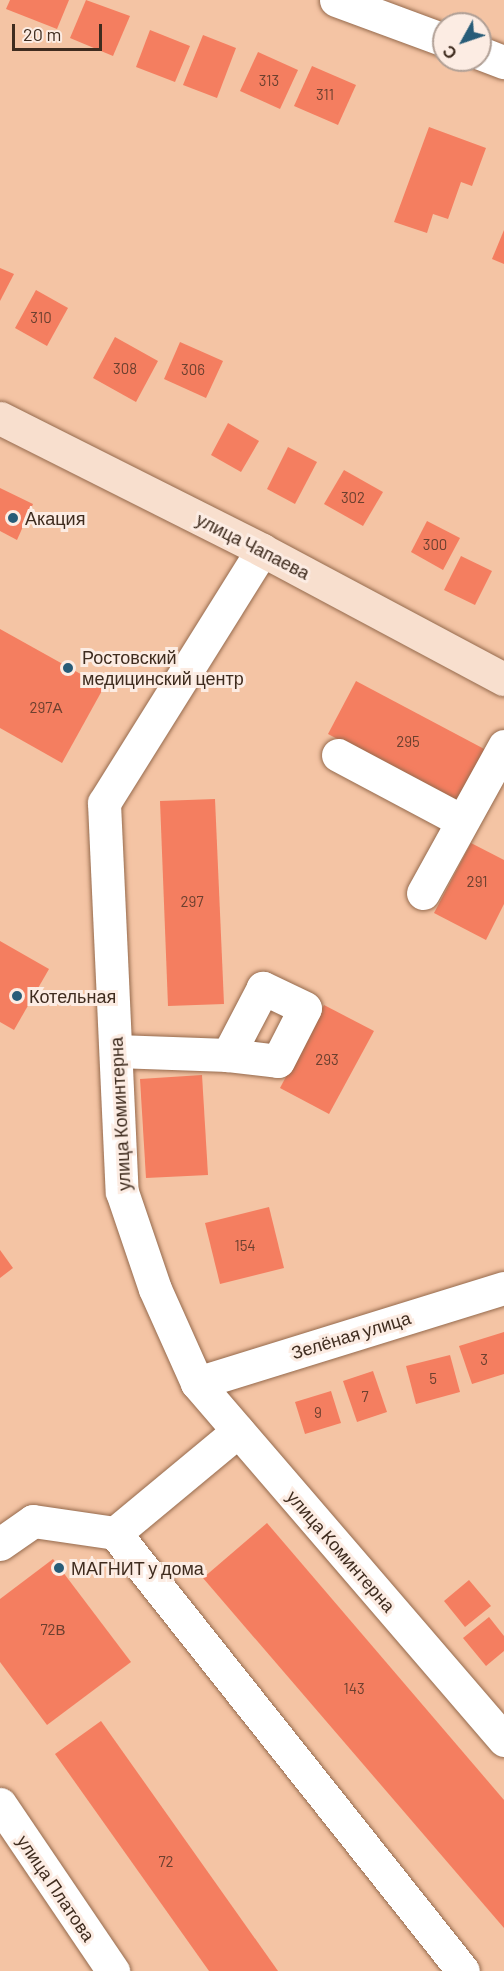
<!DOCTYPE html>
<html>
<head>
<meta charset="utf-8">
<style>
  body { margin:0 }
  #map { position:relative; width:504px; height:1971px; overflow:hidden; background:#f4c4a4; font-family:Barlow,sans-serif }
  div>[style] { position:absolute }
  .building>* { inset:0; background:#f47e60 }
  .roads { filter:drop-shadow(0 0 2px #956a4d) drop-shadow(0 0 2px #956a4d) }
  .minor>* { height:33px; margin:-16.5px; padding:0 16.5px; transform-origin:16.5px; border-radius:16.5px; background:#fff }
  .major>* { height:33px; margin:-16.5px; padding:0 16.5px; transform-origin:16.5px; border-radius:16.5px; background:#f8dfce }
  .dots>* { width:16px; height:16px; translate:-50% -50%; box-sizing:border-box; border:3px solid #fcece3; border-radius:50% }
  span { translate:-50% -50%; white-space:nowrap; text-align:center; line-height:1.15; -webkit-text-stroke:6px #fcece3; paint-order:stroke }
  .number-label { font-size:15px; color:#6c402f }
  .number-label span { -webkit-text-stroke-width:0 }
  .poi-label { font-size:18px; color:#3f2c1f }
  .left { translate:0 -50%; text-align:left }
  .street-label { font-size:18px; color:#3f2c1f }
  .north { position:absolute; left:432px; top:12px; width:60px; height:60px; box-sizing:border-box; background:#fcece3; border:2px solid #b09f95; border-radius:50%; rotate:230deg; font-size:16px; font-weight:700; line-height:24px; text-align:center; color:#3f2c1f }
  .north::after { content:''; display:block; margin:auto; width:21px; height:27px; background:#285c78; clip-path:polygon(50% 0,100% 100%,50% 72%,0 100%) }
  .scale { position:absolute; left:12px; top:24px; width:90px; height:27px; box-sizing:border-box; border:3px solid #3f2c1f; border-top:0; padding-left:8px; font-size:18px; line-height:21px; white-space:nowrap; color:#3f2c1f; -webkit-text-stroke:4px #fcece3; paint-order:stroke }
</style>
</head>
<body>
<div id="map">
  <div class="building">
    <i style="clip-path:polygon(10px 0,69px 0,57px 29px,6px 9px)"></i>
    <i style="clip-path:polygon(86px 0,130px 16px,113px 56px,70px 38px)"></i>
    <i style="clip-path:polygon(150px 30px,190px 46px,175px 82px,136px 67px)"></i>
    <i style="clip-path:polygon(203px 35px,236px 48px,217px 98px,183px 85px)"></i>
    <i style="clip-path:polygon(258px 52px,298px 70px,280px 109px,240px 91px)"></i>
    <i style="clip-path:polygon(312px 66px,356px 85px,338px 125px,294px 106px)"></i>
    <i style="clip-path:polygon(429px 127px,486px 148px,472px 186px,461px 182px,448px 219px,433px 214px,427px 233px,394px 222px)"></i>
    <i style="clip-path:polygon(504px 230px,504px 264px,492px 259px)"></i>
    <i style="clip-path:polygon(0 268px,14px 274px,0 301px)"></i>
    <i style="clip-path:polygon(36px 290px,68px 308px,47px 346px,15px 328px)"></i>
    <i style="clip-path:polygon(115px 337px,158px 361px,136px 402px,93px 378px)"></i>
    <i style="clip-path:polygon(180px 342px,223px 361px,206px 398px,164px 379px)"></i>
    <i style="clip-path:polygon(228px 423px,259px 441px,241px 472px,211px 455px)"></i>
    <i style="clip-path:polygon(288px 447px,317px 462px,295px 504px,267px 489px)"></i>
    <i style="clip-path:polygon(344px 470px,383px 492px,363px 526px,324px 504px)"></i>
    <i style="clip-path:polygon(0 488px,33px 504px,17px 540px,0 531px)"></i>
    <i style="clip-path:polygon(427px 521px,460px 538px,443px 570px,411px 552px)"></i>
    <i style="clip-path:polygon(461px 556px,492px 571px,475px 605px,444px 590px)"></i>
    <i style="clip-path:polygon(0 629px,104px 687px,62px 763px,0 728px)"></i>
    <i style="clip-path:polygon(356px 681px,488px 751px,460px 804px,328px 734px)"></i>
    <i style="clip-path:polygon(215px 799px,224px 1004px,168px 1006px,160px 801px)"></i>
    <i style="clip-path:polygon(471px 843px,504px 860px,504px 904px,486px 940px,434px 913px)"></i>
    <i style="clip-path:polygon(0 941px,49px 969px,14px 1030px,0 1022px)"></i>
    <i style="clip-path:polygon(324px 1005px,374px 1031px,329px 1114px,280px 1088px)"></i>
    <i style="clip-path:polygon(202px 1075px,208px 1175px,146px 1178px,140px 1079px)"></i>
    <i style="clip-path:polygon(269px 1207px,284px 1268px,220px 1284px,205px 1223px)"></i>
    <i style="clip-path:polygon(0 1250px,13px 1268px,0 1278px)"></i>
    <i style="clip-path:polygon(504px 1332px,504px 1374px,472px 1384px,459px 1346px)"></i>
    <i style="clip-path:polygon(450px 1355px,460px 1392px,416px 1404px,406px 1366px)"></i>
    <i style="clip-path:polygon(373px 1371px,387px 1412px,357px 1422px,343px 1381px)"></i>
    <i style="clip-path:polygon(331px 1391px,341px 1423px,305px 1434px,295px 1402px)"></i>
    <i style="clip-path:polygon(267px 1523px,504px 1800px,504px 1928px,203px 1578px)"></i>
    <i style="clip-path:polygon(53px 1559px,131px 1662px,47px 1725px,0 1662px,0 1599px)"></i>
    <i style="clip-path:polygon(469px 1580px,491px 1606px,465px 1627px,444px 1601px)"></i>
    <i style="clip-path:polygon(489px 1617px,504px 1636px,504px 1651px,486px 1666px,463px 1638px)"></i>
    <i style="clip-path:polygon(101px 1721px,278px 1971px,209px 1971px,55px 1754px)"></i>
  </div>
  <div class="roads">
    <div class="minor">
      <i style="left:336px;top:0;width:115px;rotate:20.3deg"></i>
      <i style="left:480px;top:53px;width:26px;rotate:21deg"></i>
      <i style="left:262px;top:550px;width:298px;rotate:122deg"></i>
      <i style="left:104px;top:803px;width:389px;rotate:87.4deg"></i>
      <i style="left:122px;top:1192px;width:102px;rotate:71.2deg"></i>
      <i style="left:155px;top:1289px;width:103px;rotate:65.9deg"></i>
      <i style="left:197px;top:1383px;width:471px;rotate:49.3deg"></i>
      <i style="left:338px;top:755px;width:140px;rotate:28deg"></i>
      <i style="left:423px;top:893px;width:168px;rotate:-61.1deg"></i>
      <i style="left:116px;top:1051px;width:112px;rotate:2deg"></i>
      <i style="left:228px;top:1055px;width:50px;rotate:6.8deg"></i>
      <i style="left:278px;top:1061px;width:59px;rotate:-63deg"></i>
      <i style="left:305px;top:1008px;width:47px;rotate:-154.5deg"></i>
      <i style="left:263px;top:988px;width:76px;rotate:117.6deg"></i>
      <i style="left:197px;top:1383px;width:321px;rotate:-17.2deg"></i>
      <i style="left:238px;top:1431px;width:160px;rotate:140.3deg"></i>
      <i style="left:115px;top:1533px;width:559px;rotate:51.53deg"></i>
      <i style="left:0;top:1544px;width:40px;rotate:-34.9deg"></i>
      <i style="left:33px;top:1521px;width:83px;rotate:8.3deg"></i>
      <i style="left:0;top:1804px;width:202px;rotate:55.9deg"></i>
    </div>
    <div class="major">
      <i style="left:0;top:418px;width:293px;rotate:26.7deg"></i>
      <i style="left:262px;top:550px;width:274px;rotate:28.1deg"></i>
    </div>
  </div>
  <div class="dots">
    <i style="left:13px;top:518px;background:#285c78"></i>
    <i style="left:68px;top:668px;background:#285c78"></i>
    <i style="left:17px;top:996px;background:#285c78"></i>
    <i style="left:59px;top:1568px;background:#285c78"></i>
  </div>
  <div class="number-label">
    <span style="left:269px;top:81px">313</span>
    <span style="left:325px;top:95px">311</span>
    <span style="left:41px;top:318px">310</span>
    <span style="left:125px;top:369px">308</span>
    <span style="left:193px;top:370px">306</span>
    <span style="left:353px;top:498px">302</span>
    <span style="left:435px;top:545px">300</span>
    <span style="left:46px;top:708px">297А</span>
    <span style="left:408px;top:742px">295</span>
    <span style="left:477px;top:882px">291</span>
    <span style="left:192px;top:902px">297</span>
    <span style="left:327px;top:1060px">293</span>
    <span style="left:245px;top:1246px">154</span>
    <span style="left:484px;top:1360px">3</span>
    <span style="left:433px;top:1379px">5</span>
    <span style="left:365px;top:1397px">7</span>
    <span style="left:318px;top:1413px">9</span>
    <span style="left:53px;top:1630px">72В</span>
    <span style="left:354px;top:1689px">143</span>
    <span style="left:166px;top:1862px">72</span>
  </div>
  <div class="poi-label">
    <span class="left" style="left:25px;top:518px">Акация</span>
    <span class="left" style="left:82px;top:668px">Ростовский<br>медицинский центр</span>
    <span class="left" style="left:29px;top:996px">Котельная</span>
    <span class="left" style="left:71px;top:1568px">МАГНИТ у дома</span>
  </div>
  <div class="street-label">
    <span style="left:253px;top:546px;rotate:27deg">улица Чапаева</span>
    <span style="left:120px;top:1114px;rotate:-93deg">улица Коминтерна</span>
    <span style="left:351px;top:1335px;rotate:-17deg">Зелёная улица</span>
    <span style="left:341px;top:1551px;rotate:49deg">улица Коминтерна</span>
    <span style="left:56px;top:1888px;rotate:56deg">улица Платова</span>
  </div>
  <div class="north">С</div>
  <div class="scale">20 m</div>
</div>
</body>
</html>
